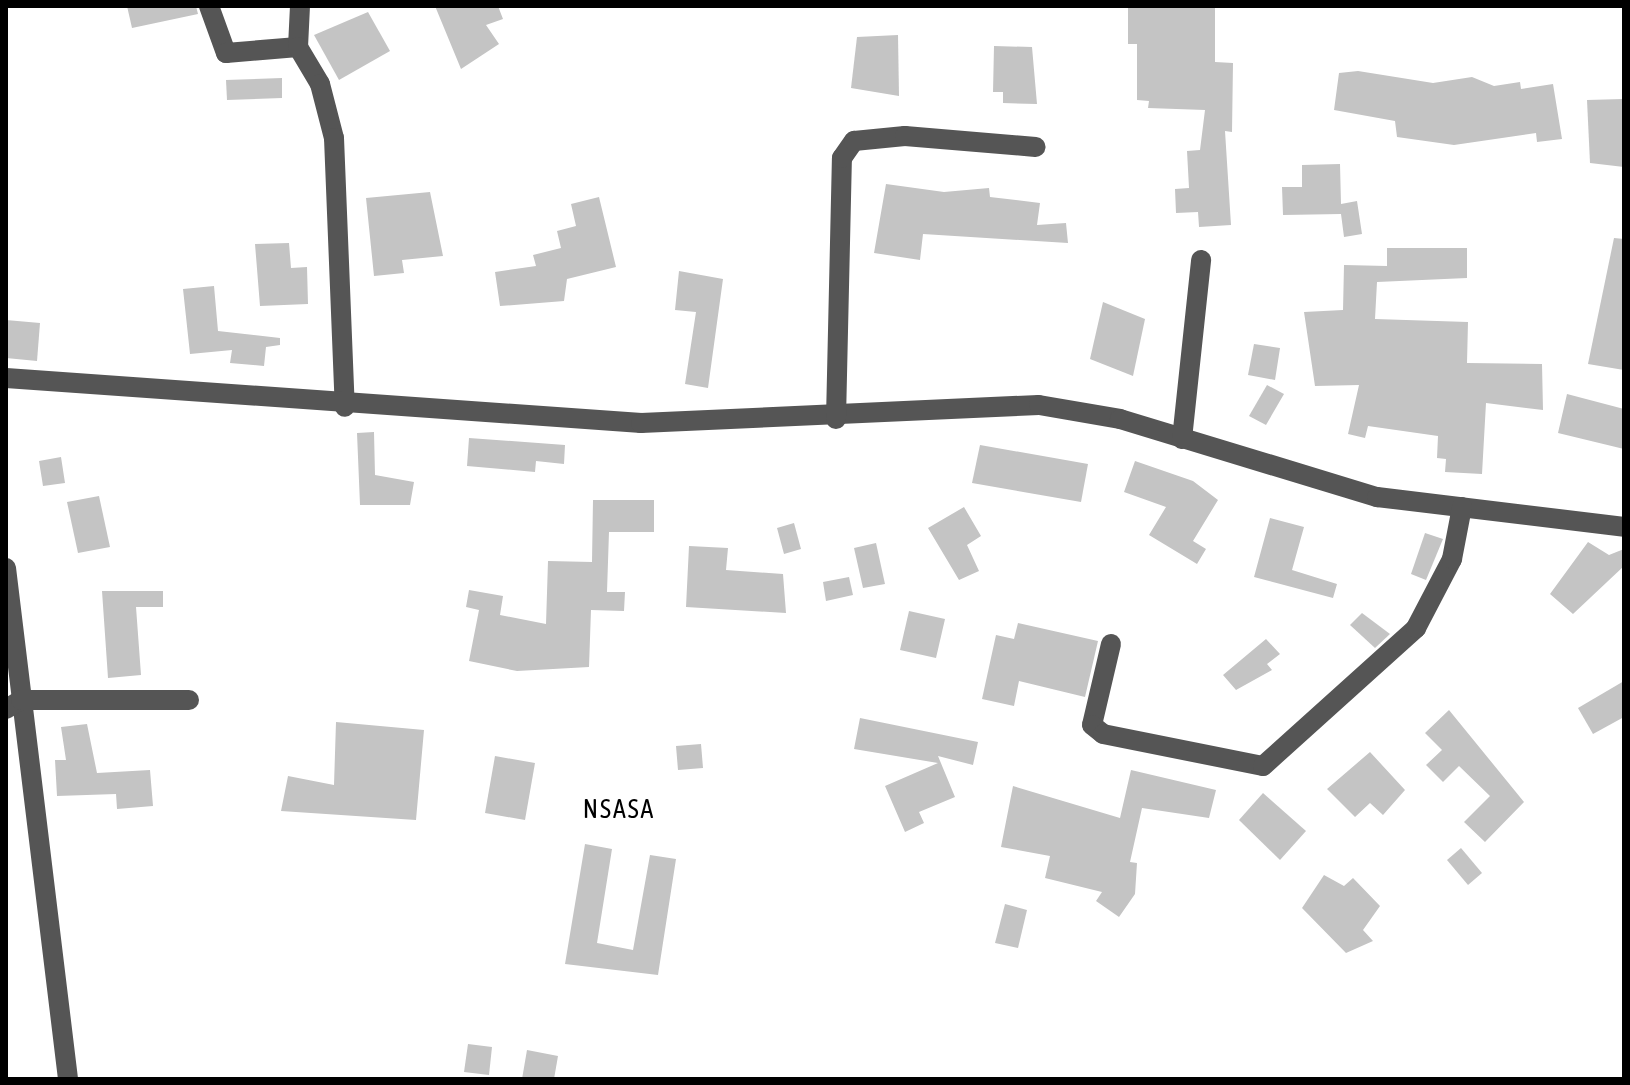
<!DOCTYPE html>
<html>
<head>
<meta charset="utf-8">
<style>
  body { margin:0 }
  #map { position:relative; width:1630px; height:1085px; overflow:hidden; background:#fff; font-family:"Asap Condensed",sans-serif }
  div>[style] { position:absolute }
  .building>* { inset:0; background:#c4c4c4 }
  .minor>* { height:20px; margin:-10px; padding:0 10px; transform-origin:10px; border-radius:10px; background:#555 }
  span { translate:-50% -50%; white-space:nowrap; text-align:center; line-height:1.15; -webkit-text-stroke:7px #fff; paint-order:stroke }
  .quarter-label { font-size:26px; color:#000; letter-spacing:2px }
  .frame { position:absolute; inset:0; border:8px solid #000; pointer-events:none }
</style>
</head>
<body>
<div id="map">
  <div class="building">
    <i style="clip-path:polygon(127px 6px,196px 6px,198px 14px,132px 28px)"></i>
    <i style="clip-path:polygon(435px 6px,498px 6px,503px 19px,486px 25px,499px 44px,461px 69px)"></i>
    <i style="clip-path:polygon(1128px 6px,1215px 6px,1215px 62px,1233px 63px,1232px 132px,1225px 131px,1231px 225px,1199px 227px,1198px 212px,1176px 213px,1175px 189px,1189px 188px,1187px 151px,1200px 150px,1205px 110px,1148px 108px,1149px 101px,1137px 100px,1137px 44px,1128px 44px)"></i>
    <i style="clip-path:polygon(368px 12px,390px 51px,339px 80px,314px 35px)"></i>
    <i style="clip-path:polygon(898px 35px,899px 96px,851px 88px,857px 37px)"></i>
    <i style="clip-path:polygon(994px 46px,1032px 47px,1037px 104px,1003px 103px,1003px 92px,993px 92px)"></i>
    <i style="clip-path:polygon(1358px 71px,1433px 83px,1472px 77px,1494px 86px,1520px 82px,1521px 89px,1553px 84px,1562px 139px,1537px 142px,1536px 133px,1454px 145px,1397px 137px,1395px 121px,1334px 110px,1339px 73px)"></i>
    <i style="clip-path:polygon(282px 78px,282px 98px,227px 100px,226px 80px)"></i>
    <i style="clip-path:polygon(1623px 99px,1624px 167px,1590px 163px,1587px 100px)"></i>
    <i style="clip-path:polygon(1340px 164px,1341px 204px,1357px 201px,1362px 234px,1344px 237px,1341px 214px,1283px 215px,1282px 187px,1302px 187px,1302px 165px)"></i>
    <i style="clip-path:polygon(886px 184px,944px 192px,989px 188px,990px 197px,1040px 203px,1037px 225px,1066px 223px,1068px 243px,923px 234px,920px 260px,874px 253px)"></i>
    <i style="clip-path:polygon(430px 192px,443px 256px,402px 260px,404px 273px,374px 276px,366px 198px)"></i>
    <i style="clip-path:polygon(599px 197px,616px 267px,567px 279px,564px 301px,500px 306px,495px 272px,536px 266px,533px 255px,561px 248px,557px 231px,576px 226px,571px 204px)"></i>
    <i style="clip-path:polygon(1614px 238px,1624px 239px,1624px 370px,1588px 364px)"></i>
    <i style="clip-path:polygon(289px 243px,291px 268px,307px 267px,308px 304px,260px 306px,255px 244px)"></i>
    <i style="clip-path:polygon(1387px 248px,1467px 248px,1467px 278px,1377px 282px,1375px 319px,1468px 322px,1467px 363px,1542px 364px,1543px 410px,1486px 403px,1482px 474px,1445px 472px,1446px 459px,1437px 458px,1438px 436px,1368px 426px,1365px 438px,1348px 434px,1359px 385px,1315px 386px,1304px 312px,1343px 310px,1344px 265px,1387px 266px)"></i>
    <i style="clip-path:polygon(679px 271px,723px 279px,708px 388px,685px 384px,696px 312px,675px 310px)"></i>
    <i style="clip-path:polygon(214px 286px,218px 331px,280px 338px,280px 345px,266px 347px,264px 366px,230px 363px,232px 350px,190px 354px,183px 289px)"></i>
    <i style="clip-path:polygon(1103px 302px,1145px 319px,1133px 376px,1090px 359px)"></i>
    <i style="clip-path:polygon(6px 320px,40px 323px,37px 361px,6px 358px)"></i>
    <i style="clip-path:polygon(1254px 344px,1280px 348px,1275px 380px,1248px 375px)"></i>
    <i style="clip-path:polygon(1267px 385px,1284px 394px,1266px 425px,1249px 416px)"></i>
    <i style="clip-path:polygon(1567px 394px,1624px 409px,1624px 449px,1558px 433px)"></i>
    <i style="clip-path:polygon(374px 432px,375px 475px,414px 482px,410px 505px,360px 505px,357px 433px)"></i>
    <i style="clip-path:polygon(469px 438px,565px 445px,564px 464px,536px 461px,535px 472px,467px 466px)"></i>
    <i style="clip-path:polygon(980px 445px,1088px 464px,1081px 502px,972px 483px)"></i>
    <i style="clip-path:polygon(61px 457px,65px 483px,43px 486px,39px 461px)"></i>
    <i style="clip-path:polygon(1135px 461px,1193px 481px,1218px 500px,1193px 541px,1206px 549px,1197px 564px,1149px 535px,1166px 507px,1124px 492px)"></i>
    <i style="clip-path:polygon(99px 496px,110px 547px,78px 553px,67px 502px)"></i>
    <i style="clip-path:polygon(593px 500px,654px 500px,654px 532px,609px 532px,607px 592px,625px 592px,624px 611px,591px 610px,589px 667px,517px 671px,469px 661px,479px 610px,466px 607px,469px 590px,503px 596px,500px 615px,546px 624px,548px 561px,592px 562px)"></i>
    <i style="clip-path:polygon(964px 507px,981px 536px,967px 545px,979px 571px,959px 580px,928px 528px)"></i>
    <i style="clip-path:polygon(1270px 518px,1304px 527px,1292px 570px,1337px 584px,1333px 598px,1254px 577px)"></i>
    <i style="clip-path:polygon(794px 523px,801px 549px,784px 554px,777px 528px)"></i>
    <i style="clip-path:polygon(1425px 533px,1443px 539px,1426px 580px,1411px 574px)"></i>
    <i style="clip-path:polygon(1588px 542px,1609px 555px,1624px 549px,1624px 566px,1573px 614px,1550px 594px)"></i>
    <i style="clip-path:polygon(876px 543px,885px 584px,863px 588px,854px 548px)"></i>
    <i style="clip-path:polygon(689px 546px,728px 548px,726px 570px,783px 574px,786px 613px,686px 607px)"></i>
    <i style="clip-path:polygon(849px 577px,853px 595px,826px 601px,823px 582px)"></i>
    <i style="clip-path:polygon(102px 591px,163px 591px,163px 607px,136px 607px,141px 675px,108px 678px)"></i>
    <i style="clip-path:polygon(909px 611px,945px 619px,936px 658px,900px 650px)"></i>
    <i style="clip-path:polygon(1362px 613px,1390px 634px,1375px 648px,1350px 625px)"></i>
    <i style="clip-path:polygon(1018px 623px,1098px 641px,1085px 697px,1019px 681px,1014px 706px,982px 699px,996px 635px,1014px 639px)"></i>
    <i style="clip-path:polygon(1266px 639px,1280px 654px,1267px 664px,1272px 670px,1236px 690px,1223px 675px)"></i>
    <i style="clip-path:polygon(1624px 681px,1624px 717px,1593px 734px,1578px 708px)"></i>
    <i style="clip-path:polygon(1449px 710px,1524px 802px,1485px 842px,1464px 822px,1490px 796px,1459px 766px,1443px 782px,1426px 765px,1442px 750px,1425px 733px)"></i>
    <i style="clip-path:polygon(860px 718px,978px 742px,973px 765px,938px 756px,955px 797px,919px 812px,924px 823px,905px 832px,885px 786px,938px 763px,854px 749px)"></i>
    <i style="clip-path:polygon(336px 722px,424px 730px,416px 820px,281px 811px,288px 776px,334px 785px)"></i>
    <i style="clip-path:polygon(87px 724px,97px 773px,150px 770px,153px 806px,117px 809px,116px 794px,57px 796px,55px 760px,66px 760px,61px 727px)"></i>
    <i style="clip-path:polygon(701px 744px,703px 768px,678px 770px,676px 746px)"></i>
    <i style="clip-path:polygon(1370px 752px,1405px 790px,1383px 815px,1370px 803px,1355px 817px,1327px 789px)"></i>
    <i style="clip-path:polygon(495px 756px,535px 763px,525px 820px,485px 813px)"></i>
    <i style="clip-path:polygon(1131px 770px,1216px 790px,1209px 818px,1142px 808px,1130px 862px,1137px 863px,1135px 894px,1119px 917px,1096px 901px,1102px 892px,1045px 878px,1050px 856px,1001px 847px,1013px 786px,1120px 818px)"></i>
    <i style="clip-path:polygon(1263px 793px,1306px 831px,1280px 860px,1239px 820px)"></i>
    <i style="clip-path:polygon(585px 844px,612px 849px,597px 943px,633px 950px,650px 855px,676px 859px,658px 975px,565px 964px)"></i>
    <i style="clip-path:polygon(1461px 848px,1482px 873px,1468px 885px,1447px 860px)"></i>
    <i style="clip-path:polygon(1324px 875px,1344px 886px,1353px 878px,1380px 906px,1363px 930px,1373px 941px,1346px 953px,1302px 908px)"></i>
    <i style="clip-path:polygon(1005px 904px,1027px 910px,1018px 948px,995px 943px)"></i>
    <i style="clip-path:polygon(468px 1044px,492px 1047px,489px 1075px,464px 1072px)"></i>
    <i style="clip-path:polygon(527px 1050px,558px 1056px,554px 1079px,522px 1079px)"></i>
  </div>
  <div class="minor">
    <i style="left:209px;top:6px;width:50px;rotate:70.1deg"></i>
    <i style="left:226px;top:53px;width:72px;rotate:-4.8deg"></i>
    <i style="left:300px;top:6px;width:41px;rotate:92.8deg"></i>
    <i style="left:298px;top:47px;width:43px;rotate:59.3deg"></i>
    <i style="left:320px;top:84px;width:56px;rotate:75.5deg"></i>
    <i style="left:334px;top:138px;width:269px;rotate:87.7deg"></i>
    <i style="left:6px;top:378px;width:637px;rotate:4.05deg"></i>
    <i style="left:641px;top:423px;width:398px;rotate:-2.6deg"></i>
    <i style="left:1039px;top:405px;width:82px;rotate:9.8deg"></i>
    <i style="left:1120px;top:419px;width:269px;rotate:16.9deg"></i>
    <i style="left:1377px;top:497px;width:249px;rotate:6.9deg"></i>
    <i style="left:836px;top:419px;width:261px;rotate:-88.7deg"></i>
    <i style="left:842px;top:158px;width:21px;rotate:-55deg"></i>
    <i style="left:854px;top:141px;width:51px;rotate:-5.6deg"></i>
    <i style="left:905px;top:136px;width:131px;rotate:4.8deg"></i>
    <i style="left:1182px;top:439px;width:180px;rotate:-83.9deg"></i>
    <i style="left:6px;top:568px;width:515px;rotate:83.08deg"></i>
    <i style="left:1111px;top:644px;width:83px;rotate:103.2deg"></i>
    <i style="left:1092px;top:725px;width:14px;rotate:39deg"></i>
    <i style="left:1103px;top:734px;width:163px;rotate:11.3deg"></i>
    <i style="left:1263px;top:766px;width:206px;rotate:-42deg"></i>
    <i style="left:1416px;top:628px;width:78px;rotate:-62.4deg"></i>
    <i style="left:1452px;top:559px;width:53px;rotate:-79.1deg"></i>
    <i style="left:6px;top:709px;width:17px;rotate:-31deg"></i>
    <i style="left:21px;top:700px;width:168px"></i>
  </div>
  <div class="quarter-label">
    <span style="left:619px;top:810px">NSASA</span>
  </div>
  <div class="frame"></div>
</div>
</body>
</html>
